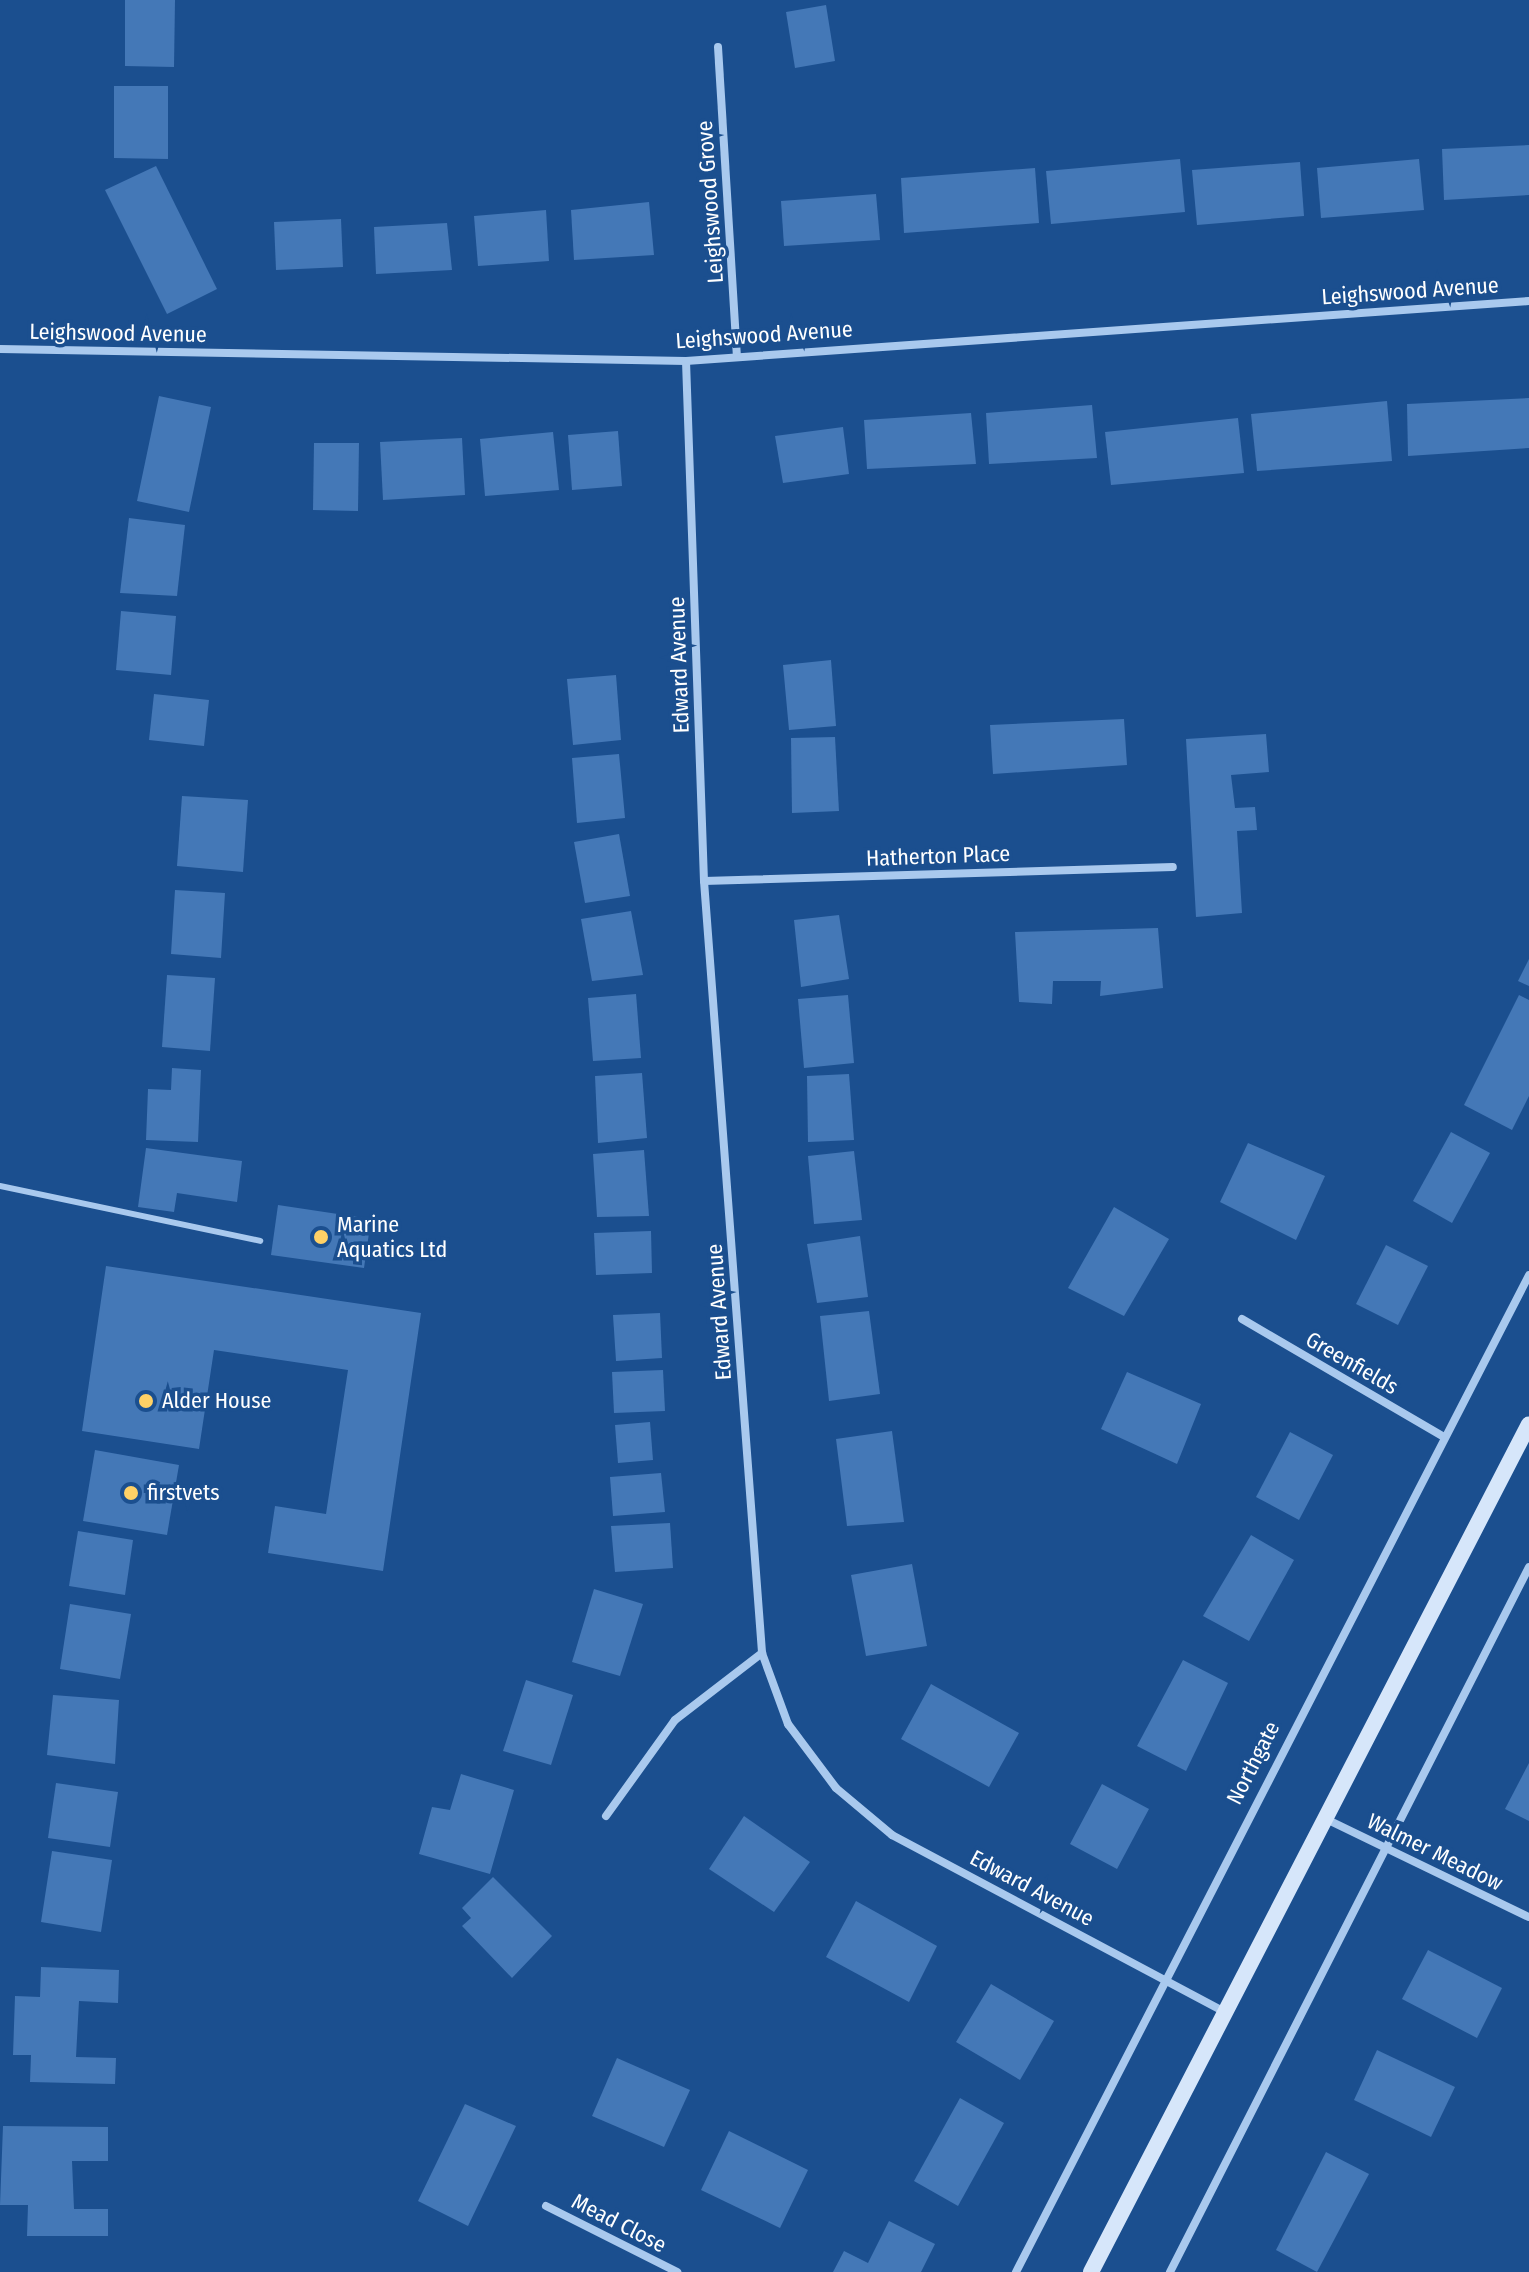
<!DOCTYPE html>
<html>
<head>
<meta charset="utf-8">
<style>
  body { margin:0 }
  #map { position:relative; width:1529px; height:2272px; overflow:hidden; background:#1b4f8f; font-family:"Fira Sans Condensed",sans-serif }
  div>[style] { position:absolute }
  .building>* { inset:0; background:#4478b7 }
  .service>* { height:6px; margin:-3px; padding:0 3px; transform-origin:3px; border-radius:3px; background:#a9c9ee }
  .minor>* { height:8px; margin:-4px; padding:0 4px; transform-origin:4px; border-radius:4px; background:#a9c9ee }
  .secondary>* { height:16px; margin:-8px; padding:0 8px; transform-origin:8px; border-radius:8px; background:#d6e6fa }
  .dots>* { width:22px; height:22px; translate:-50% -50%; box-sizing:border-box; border:4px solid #1b4f8f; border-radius:50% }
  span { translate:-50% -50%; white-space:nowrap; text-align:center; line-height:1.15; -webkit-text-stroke:7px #1b4f8f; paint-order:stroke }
  .street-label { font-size:22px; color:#fff }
  .poi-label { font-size:22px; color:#fff }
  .left { translate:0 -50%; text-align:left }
</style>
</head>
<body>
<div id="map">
  <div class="building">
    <i style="clip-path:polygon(125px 0,175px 0,174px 67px,125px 66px)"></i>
    <i style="clip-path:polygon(826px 5px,835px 61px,795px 68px,786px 12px)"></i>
    <i style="clip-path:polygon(114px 86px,168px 86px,168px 159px,114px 158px)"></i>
    <i style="clip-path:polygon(1529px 145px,1529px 195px,1444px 200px,1442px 149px)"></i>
    <i style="clip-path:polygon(1180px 159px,1185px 212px,1051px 224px,1046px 171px)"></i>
    <i style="clip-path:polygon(1419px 159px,1424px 210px,1321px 218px,1317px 168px)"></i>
    <i style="clip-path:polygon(1300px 162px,1304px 216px,1197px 225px,1192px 170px)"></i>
    <i style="clip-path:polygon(156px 166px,217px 289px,167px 314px,105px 190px)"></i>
    <i style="clip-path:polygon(1035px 168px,1039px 223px,904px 233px,901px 178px)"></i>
    <i style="clip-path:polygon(876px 194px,880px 240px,784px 246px,781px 201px)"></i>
    <i style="clip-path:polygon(649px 202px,654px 255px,574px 260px,571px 210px)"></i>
    <i style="clip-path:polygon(546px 210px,549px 261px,478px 266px,474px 216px)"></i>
    <i style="clip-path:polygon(341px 219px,343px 267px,276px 270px,274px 222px)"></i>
    <i style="clip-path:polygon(447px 223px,452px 270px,376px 274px,374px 227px)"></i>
    <i style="clip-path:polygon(159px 396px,211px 407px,189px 512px,137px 501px)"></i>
    <i style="clip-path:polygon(1529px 398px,1529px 448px,1408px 456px,1407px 404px)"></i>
    <i style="clip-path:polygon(1387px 401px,1392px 461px,1257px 471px,1251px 414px)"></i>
    <i style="clip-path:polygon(1092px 405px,1097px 458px,989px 464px,986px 413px)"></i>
    <i style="clip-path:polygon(971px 413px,976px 464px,867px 469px,864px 420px)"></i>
    <i style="clip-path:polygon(1238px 418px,1244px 473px,1111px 485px,1105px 432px)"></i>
    <i style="clip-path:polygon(843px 427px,849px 474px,783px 483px,775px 436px)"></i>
    <i style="clip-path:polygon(618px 431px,622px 486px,572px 490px,568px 435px)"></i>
    <i style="clip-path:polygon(553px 432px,559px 490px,485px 496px,480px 439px)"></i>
    <i style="clip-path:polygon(462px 438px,465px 495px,383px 500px,380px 442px)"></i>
    <i style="clip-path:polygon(314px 443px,359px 443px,358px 511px,313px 510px)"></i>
    <i style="clip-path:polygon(129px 518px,185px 525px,177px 596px,120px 593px)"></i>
    <i style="clip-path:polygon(121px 611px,176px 616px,171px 675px,116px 670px)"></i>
    <i style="clip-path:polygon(831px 660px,836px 726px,789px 730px,783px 665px)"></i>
    <i style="clip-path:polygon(616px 675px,621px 740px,573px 745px,567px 679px)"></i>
    <i style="clip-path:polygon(154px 694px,209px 700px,204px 746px,149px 740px)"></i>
    <i style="clip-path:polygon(1124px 719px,1127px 765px,993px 774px,990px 725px)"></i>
    <i style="clip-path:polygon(1266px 734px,1269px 772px,1231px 775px,1235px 808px,1255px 807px,1257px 830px,1237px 831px,1242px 913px,1196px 917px,1186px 739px)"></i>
    <i style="clip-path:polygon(835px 737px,839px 811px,792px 813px,791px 738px)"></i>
    <i style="clip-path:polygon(619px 754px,625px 818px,577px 823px,572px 758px)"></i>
    <i style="clip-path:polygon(182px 796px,248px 800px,243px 872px,177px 866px)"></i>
    <i style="clip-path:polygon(619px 834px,630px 896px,585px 903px,574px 842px)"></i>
    <i style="clip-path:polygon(175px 890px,225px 893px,221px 958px,171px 954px)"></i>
    <i style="clip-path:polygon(631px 911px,643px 975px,592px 981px,581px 919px)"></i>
    <i style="clip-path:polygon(839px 915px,849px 979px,801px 987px,794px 920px)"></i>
    <i style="clip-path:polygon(1158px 928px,1163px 988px,1100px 996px,1101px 981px,1053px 981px,1052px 1004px,1019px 1002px,1015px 932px)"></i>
    <i style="clip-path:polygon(1529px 959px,1529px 986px,1518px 981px)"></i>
    <i style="clip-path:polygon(167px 975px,215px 978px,210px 1051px,162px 1047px)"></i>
    <i style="clip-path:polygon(636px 994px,641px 1058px,593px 1061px,588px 998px)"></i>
    <i style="clip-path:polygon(848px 995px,854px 1063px,804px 1068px,798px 999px)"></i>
    <i style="clip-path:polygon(1519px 995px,1529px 1000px,1529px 1096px,1512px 1130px,1464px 1105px)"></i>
    <i style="clip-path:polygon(172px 1068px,201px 1070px,198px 1142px,146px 1140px,148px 1089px,171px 1090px)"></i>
    <i style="clip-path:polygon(642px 1073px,647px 1138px,598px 1143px,595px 1076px)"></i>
    <i style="clip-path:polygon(849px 1074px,854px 1140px,808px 1142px,807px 1076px)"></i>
    <i style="clip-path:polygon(1451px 1132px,1490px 1153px,1452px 1223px,1413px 1201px)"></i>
    <i style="clip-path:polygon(1248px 1143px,1325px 1176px,1296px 1240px,1220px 1202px)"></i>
    <i style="clip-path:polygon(146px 1148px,242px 1161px,237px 1202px,177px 1193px,174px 1212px,138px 1207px)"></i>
    <i style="clip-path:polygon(644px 1150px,649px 1216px,597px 1217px,593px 1154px)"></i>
    <i style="clip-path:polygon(854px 1151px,862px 1220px,814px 1224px,808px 1156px)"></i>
    <i style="clip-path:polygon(278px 1205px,371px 1219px,364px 1268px,271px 1255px)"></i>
    <i style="clip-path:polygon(1114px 1207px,1169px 1239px,1124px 1316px,1068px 1288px)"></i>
    <i style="clip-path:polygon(651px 1231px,652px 1273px,596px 1275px,594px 1233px)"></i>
    <i style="clip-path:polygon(860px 1236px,868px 1297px,817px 1303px,807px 1244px)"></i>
    <i style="clip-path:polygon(1386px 1245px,1428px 1266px,1398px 1325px,1356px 1304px)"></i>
    <i style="clip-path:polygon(106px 1266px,421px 1313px,383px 1571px,268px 1553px,275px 1506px,326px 1514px,348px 1370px,214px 1350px,199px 1449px,82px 1431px)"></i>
    <i style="clip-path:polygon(869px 1311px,880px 1394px,829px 1401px,820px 1316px)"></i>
    <i style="clip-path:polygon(660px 1313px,662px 1358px,616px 1361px,613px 1315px)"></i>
    <i style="clip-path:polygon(663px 1370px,665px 1411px,614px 1413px,612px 1372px)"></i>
    <i style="clip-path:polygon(1127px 1372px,1201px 1404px,1177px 1464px,1101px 1429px)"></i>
    <i style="clip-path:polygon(650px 1422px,653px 1460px,618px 1463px,615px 1425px)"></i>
    <i style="clip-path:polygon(892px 1431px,904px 1522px,847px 1526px,836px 1439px)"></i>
    <i style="clip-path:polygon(1290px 1432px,1333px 1455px,1299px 1520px,1256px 1497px)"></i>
    <i style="clip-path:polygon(95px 1450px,179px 1465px,167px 1535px,83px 1521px)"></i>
    <i style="clip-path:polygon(661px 1473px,665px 1512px,613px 1516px,610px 1477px)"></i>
    <i style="clip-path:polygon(670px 1523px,673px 1568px,615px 1572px,611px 1526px)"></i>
    <i style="clip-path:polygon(78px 1531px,133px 1540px,125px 1595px,69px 1586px)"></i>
    <i style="clip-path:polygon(1251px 1535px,1294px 1560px,1249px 1641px,1203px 1616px)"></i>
    <i style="clip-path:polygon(912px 1564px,927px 1646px,866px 1656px,851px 1575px)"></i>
    <i style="clip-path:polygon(594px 1589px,643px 1604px,620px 1676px,572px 1662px)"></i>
    <i style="clip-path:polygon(70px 1604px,131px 1614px,120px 1679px,60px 1669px)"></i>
    <i style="clip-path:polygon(1183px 1660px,1228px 1683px,1186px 1771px,1137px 1746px)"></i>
    <i style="clip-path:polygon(526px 1680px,573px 1695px,551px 1765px,503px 1751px)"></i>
    <i style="clip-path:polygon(931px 1684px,1019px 1733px,989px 1787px,901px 1739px)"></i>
    <i style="clip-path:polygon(53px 1695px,119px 1700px,115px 1764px,47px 1755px)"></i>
    <i style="clip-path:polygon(1529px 1763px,1529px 1821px,1505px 1809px)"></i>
    <i style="clip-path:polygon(461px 1774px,514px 1790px,490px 1874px,419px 1854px,432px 1807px,450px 1810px)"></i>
    <i style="clip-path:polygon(56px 1783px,118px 1792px,110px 1847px,48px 1838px)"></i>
    <i style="clip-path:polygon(1102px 1784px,1149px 1809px,1117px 1869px,1070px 1844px)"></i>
    <i style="clip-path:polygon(744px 1816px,810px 1862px,774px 1912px,709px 1869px)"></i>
    <i style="clip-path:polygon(52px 1851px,112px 1860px,101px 1932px,41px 1922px)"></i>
    <i style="clip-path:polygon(493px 1877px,552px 1936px,512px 1978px,462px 1926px,471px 1918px,462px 1908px)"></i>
    <i style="clip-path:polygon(856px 1901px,937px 1946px,909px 2002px,826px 1957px)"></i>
    <i style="clip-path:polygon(1428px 1950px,1502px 1988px,1477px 2038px,1402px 1999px)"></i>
    <i style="clip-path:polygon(41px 1967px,119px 1970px,118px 2003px,79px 2001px,76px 2057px,116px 2058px,115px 2084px,30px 2082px,31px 2055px,13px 2055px,15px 1996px,40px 1997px)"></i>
    <i style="clip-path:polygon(991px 1984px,1054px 2021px,1020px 2080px,956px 2042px)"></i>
    <i style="clip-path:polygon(1377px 2050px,1455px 2087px,1431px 2137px,1354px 2100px)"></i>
    <i style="clip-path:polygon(617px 2058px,690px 2090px,664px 2147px,592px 2116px)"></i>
    <i style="clip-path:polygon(960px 2098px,1004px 2123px,958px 2206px,914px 2181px)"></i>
    <i style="clip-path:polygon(465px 2104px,516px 2126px,468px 2226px,418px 2201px)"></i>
    <i style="clip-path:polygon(3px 2126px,108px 2127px,108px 2161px,72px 2161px,74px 2209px,108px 2209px,108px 2236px,27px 2236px,28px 2205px,0 2205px)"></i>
    <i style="clip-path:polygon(729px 2131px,808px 2170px,780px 2228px,701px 2190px)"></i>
    <i style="clip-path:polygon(1326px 2152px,1369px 2174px,1317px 2272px,1276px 2250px)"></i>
    <i style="clip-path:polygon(889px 2221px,935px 2244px,921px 2272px,833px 2272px,844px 2251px,868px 2263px)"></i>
  </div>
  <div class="service">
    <i style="left:0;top:1186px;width:266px;rotate:11.9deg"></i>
  </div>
  <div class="minor">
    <i style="left:718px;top:47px;width:309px;rotate:86.5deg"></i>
    <i style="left:0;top:349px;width:686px;rotate:1deg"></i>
    <i style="left:686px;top:361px;width:845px;rotate:-4.07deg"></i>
    <i style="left:686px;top:361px;width:520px;rotate:88.02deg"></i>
    <i style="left:704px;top:881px;width:774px;rotate:85.7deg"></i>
    <i style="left:762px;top:1653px;width:76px;rotate:69.9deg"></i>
    <i style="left:788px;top:1724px;width:80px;rotate:53.1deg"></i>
    <i style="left:836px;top:1788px;width:73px;rotate:40deg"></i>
    <i style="left:892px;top:1835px;width:379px;rotate:28deg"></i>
    <i style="left:704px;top:881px;width:469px;rotate:-1.7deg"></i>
    <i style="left:1242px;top:1319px;width:234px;rotate:30.3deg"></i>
    <i style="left:606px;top:1816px;width:118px;rotate:-54.3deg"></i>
    <i style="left:675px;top:1720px;width:110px;rotate:-37.6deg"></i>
    <i style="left:1326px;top:1819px;width:225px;rotate:25.8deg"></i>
    <i style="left:546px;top:2206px;width:147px;rotate:26.7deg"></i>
    <i style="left:1016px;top:2272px;width:1121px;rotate:-62.77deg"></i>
    <i style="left:1170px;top:2272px;width:791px;rotate:-63.01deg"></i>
  </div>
  <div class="secondary">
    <i style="left:1091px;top:2272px;width:954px;rotate:-62.68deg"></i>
  </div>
  <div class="dots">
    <i style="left:321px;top:1237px;background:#ffd166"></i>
    <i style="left:146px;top:1401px;background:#ffd166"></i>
    <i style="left:131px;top:1493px;background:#ffd166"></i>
  </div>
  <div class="street-label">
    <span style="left:710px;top:202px;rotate:-94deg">Leighswood Grove</span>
    <span style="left:1410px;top:291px;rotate:-4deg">Leighswood Avenue</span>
    <span style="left:118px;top:333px;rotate:1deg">Leighswood Avenue</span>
    <span style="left:764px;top:335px;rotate:-4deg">Leighswood Avenue</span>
    <span style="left:679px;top:665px;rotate:-92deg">Edward Avenue</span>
    <span style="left:938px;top:856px;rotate:-2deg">Hatherton Place</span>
    <span style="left:719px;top:1312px;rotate:-94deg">Edward Avenue</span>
    <span style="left:1352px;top:1363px;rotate:30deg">Greenfields</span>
    <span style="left:1253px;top:1763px;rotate:-63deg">Northgate</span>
    <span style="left:1435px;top:1852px;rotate:26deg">Walmer Meadow</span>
    <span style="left:1032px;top:1888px;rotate:28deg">Edward Avenue</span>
    <span style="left:619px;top:2223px;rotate:27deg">Mead Close</span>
  </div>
  <div class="poi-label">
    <span class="left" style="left:337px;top:1237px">Marine<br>Aquatics Ltd</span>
    <span class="left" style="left:162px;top:1401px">Alder House</span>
    <span class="left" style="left:147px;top:1493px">firstvets</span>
  </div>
</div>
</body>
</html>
